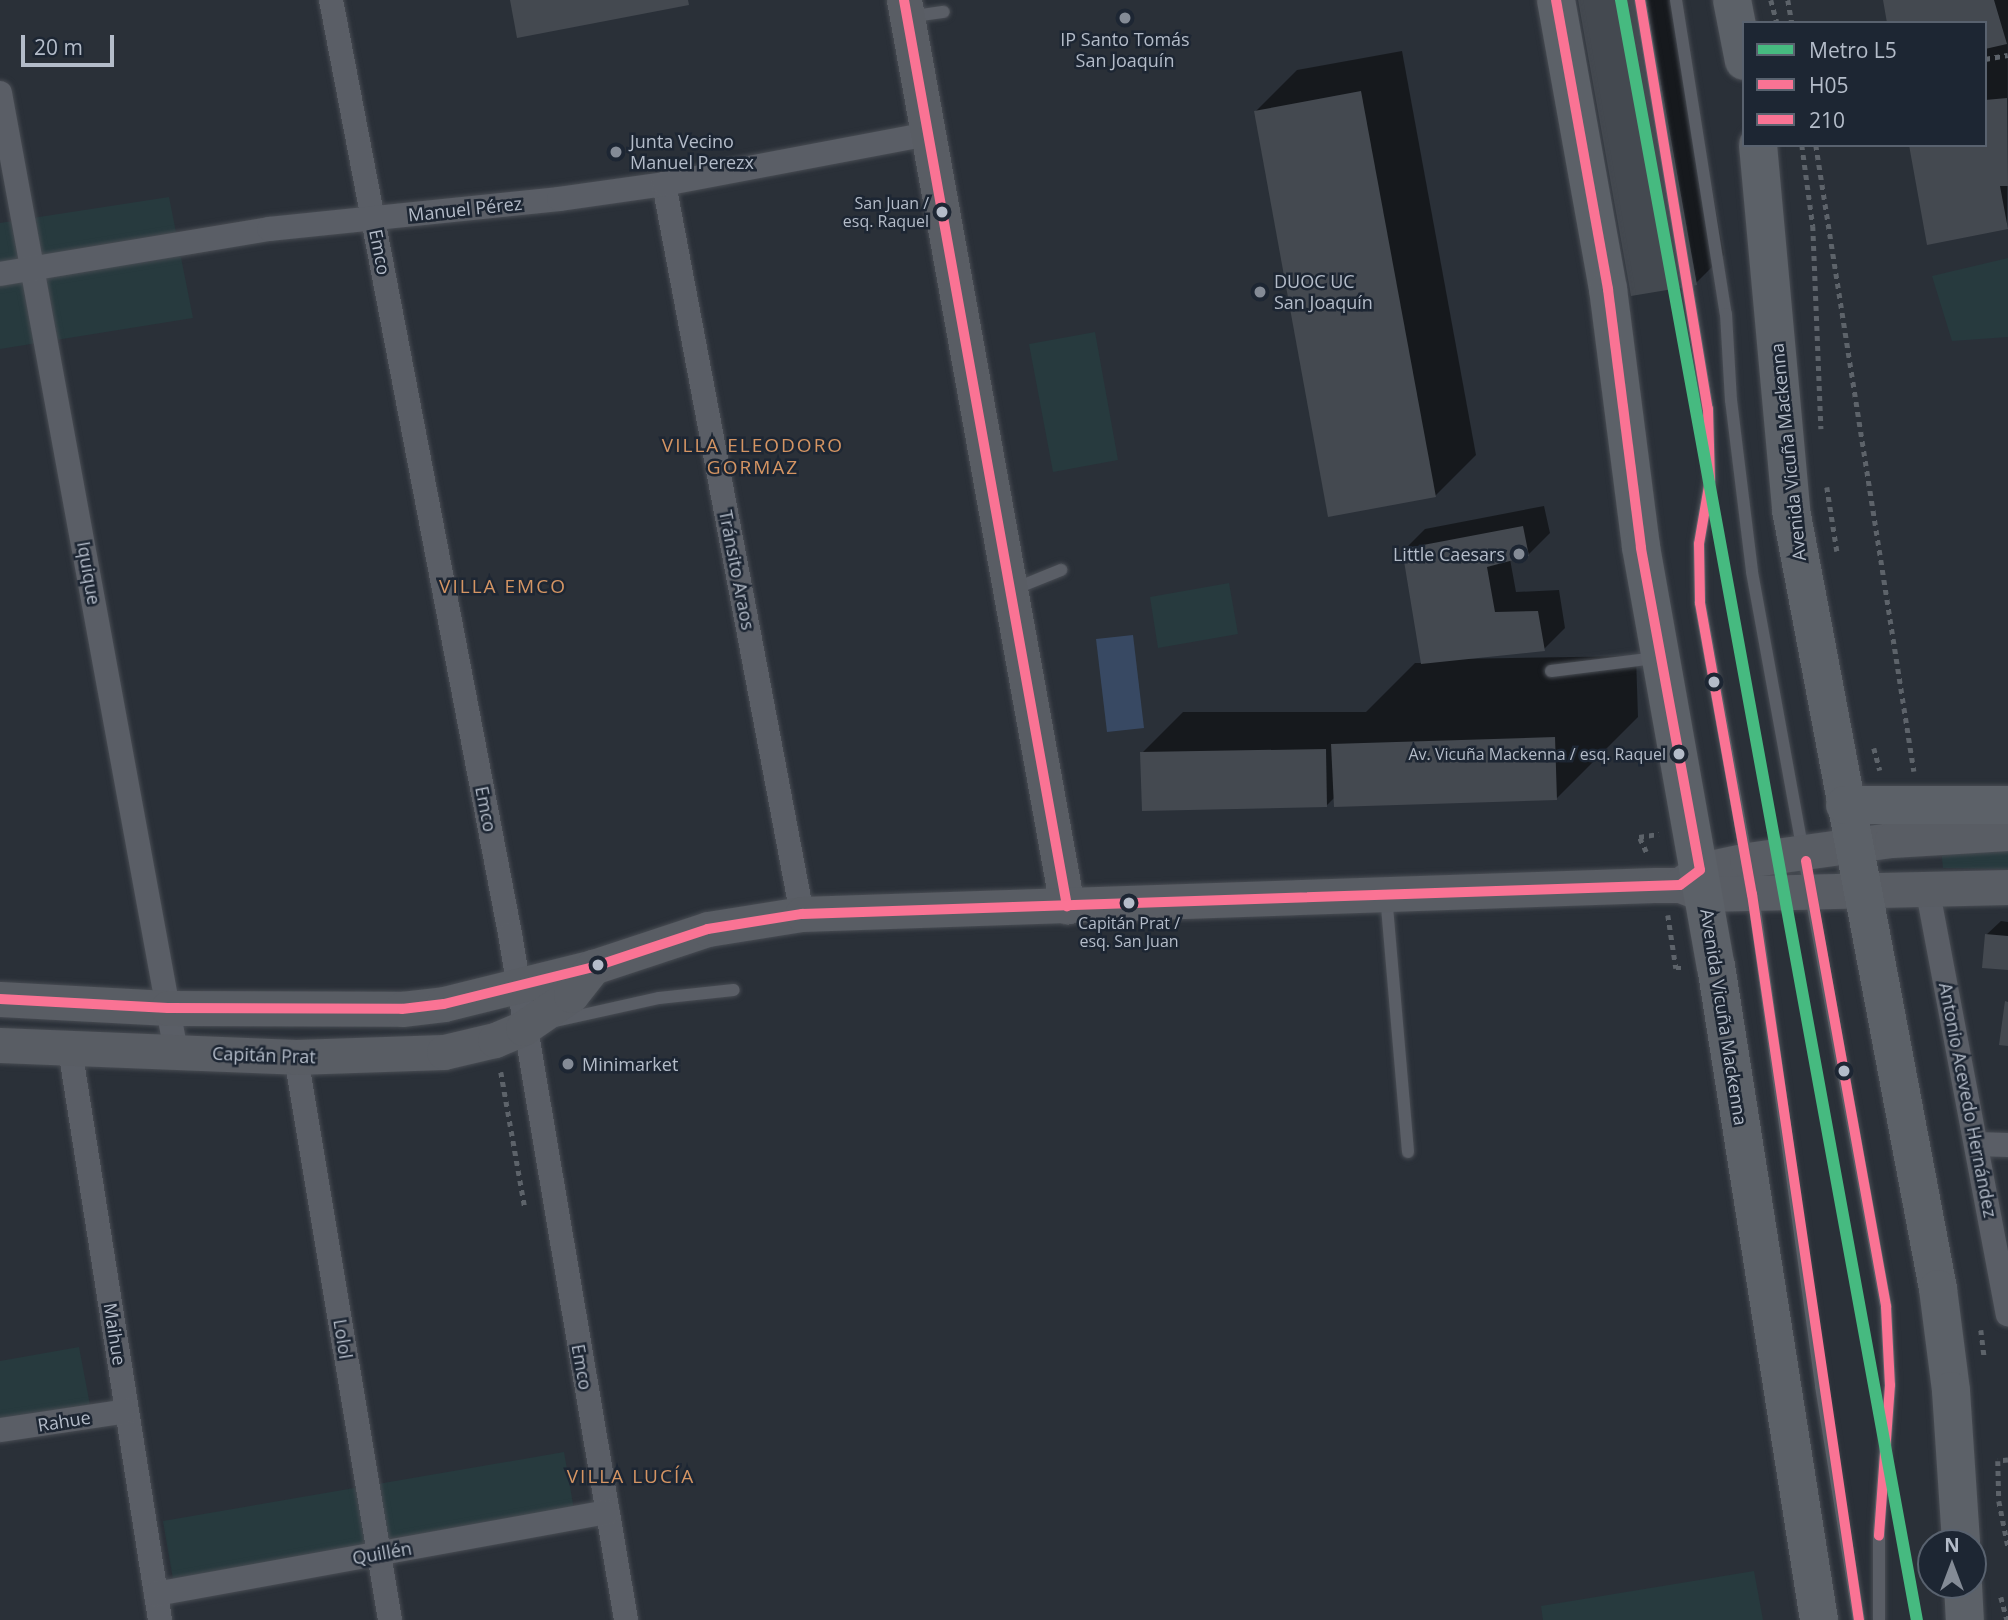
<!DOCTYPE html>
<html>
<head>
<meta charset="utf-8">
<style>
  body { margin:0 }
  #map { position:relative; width:2008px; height:1620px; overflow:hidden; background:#2a3038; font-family:"Open Sans",sans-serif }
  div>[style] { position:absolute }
  .green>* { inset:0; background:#273a3e }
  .water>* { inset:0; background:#384963 }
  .shadow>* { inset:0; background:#0007 }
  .building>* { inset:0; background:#444950 }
  .path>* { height:4.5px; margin-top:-2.25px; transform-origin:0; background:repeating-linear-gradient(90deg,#5d636a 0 5px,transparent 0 10px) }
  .roads { filter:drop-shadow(0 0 2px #484c53) drop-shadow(0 0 2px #484c53) }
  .lane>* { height:12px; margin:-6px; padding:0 6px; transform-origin:6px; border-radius:6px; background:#5a5e66 }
  .street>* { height:24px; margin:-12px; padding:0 12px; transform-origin:12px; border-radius:12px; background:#5a5e66 }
  .secondary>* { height:35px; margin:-17.5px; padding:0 17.5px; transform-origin:17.5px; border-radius:17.5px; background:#595d64 }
  .primary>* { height:38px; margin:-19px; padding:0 19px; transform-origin:19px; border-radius:19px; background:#5c6168 }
  .bus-1>* { height:10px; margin:-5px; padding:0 5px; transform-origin:5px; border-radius:5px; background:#fa7394 }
  .bus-2>* { height:10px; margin:-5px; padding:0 5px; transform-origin:5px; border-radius:5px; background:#fa7394 }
  .metro-1>* { height:12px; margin:-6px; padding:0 6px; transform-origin:6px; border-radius:6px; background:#46ba80 }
  .dots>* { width:19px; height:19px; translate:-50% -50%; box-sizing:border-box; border:4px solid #1d2633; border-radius:50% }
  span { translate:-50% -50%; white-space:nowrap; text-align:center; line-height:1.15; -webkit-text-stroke:5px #1d2633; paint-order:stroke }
  .bus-label { font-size:16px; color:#b4bcc9 }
  .right { translate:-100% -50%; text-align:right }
  .poi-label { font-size:18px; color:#b4bcc9 }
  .left { translate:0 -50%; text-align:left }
  .street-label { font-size:18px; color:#b4bcc9 }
  .neighbourhood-label { font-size:19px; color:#d59563; letter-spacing:2px }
  .legend { position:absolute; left:1742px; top:21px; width:245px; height:126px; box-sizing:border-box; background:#1d2633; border:2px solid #59626f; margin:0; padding:9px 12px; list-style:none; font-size:21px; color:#b4bcc9 }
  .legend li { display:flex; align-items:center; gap:14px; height:35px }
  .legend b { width:35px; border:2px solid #59626f }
  .north { position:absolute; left:1917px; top:1529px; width:70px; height:70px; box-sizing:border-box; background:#1d2633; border:2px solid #59626f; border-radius:50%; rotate:0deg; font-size:19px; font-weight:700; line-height:28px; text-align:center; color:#b4bcc9 }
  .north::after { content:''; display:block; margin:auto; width:24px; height:32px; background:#848b96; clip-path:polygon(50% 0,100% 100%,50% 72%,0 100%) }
  .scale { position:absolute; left:21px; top:35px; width:93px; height:32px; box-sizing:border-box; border:4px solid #b4bcc9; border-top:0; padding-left:9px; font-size:21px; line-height:24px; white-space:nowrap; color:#b4bcc9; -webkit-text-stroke:5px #1d2633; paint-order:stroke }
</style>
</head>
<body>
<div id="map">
  <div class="green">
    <i style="clip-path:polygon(169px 197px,193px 318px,0 349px,0 223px)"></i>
    <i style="clip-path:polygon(2008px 258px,2008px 337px,1952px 341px,1932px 276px)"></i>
    <i style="clip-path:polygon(1095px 332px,1118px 460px,1053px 472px,1029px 344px)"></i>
    <i style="clip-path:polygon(1229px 583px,1238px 634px,1158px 648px,1150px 597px)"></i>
    <i style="clip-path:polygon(2008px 842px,2008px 869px,1943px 868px,1941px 848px)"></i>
    <i style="clip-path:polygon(79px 1347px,90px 1405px,0 1418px,0 1361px)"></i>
    <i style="clip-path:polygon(564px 1452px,574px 1510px,173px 1579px,163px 1521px)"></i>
    <i style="clip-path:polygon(1754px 1571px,1763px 1620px,1543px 1620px,1541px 1606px)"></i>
  </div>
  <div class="water">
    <i style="clip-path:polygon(1133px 635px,1144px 728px,1107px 732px,1096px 639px)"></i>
  </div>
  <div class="shadow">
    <i style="clip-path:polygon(1580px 0,1678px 0,1724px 255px,1696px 283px)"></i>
    <i style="clip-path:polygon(1885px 0,2008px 0,2007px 227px,1985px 145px,1985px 23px)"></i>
    <i style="clip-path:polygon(1402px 51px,1476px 455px,1435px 496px,1256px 111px,1297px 70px)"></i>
    <i style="clip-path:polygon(1544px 506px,1550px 533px,1528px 555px,1510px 559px,1516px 592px,1559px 590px,1565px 628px,1544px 649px,1452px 659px,1636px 656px,1638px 717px,1557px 798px,1335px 797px,1326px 806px,1142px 753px,1183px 712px,1366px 712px,1415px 663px,1422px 663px,1404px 550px,1425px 529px)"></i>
    <i style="clip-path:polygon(2001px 921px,2008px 922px,2008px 968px,1986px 935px)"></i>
  </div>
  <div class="building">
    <i style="clip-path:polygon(510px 0,688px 0,689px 5px,517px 38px)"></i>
    <i style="clip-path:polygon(1578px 0,1646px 0,1697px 285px,1631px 296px)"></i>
    <i style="clip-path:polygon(1883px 0,1994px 0,2007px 44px,1985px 49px,1985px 23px,1887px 23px)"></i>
    <i style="clip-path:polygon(1361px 91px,1436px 497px,1328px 517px,1254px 111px)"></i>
    <i style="clip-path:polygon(2007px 98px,2008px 186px,2000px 186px,2008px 229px,1927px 245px,1909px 145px,1985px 145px,1985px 100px)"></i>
    <i style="clip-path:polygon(1523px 526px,1529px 556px,1487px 567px,1495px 612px,1538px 611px,1545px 651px,1421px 664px,1402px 549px)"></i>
    <i style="clip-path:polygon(1555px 737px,1557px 800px,1334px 807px,1331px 744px)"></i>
    <i style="clip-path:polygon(1326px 749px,1327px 807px,1142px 811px,1140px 752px)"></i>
    <i style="clip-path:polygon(1985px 934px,2008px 936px,2008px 970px,1982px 968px)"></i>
    <i style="clip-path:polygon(2005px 1001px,2008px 1002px,2008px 1046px,1999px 1045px)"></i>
  </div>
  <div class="path">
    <i style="left:1771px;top:0;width:24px;rotate:75deg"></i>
    <i style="left:1788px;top:0;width:23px;rotate:80deg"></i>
    <i style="left:1985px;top:59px;width:23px;rotate:-10deg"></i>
    <i style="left:1802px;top:145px;width:82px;rotate:82.3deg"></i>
    <i style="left:1813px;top:226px;width:203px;rotate:87.7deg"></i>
    <i style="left:1816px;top:145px;width:634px;rotate:81.1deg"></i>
    <i style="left:1827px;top:487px;width:65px;rotate:81.1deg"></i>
    <i style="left:1874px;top:748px;width:23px;rotate:75deg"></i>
    <i style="left:1646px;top:852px;width:17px;rotate:-115deg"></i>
    <i style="left:1639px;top:837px;width:20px;rotate:-9deg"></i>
    <i style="left:1668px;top:915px;width:54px;rotate:81.4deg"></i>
    <i style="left:1676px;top:968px;width:5px"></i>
    <i style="left:501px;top:1072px;width:138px;rotate:80deg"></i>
    <i style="left:1981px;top:1330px;width:26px;rotate:83deg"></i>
    <i style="left:2008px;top:1460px;width:10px;rotate:174deg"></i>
    <i style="left:1998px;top:1461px;width:40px;rotate:88.6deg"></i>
    <i style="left:1999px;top:1501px;width:46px;rotate:78.7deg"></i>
    <i style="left:2001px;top:1597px;width:24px;rotate:75deg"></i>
  </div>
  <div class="roads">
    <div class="lane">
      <i style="left:1640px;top:0;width:415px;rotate:80.6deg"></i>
      <i style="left:1708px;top:409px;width:71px;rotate:88.4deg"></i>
      <i style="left:1710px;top:480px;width:65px;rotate:99.8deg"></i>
      <i style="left:1699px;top:544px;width:59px;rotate:89deg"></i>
      <i style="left:1700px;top:603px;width:258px;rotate:79.7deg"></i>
      <i style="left:1676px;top:0;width:318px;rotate:81deg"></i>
      <i style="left:1726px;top:314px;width:86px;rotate:86.7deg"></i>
      <i style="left:1731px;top:400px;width:173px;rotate:83deg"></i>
      <i style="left:1752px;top:572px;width:747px;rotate:79.67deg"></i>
      <i style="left:1886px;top:1307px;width:78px;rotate:87.1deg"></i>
      <i style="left:1890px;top:1385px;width:147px;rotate:94.3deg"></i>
      <i style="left:1879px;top:1532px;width:88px;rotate:90deg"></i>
      <i style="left:907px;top:17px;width:37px;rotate:-8deg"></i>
      <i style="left:1014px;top:589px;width:51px;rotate:-22deg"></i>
      <i style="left:1551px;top:671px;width:106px;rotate:-7.1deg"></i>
      <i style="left:1386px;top:895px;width:258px;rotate:85.1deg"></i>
      <i style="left:1753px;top:895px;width:496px;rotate:82.1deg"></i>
      <i style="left:1821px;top:1386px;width:237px;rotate:80.8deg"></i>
      <i style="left:551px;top:1022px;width:111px;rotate:-12.5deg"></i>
      <i style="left:659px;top:998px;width:75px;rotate:-6.1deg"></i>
    </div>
    <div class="street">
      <i style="left:331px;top:0;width:951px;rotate:79.15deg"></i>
      <i style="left:510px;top:934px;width:696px;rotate:80.4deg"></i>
      <i style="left:0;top:93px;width:975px;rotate:79.6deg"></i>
      <i style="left:664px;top:184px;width:743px;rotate:79.3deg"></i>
      <i style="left:0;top:274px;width:273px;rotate:-9.5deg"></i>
      <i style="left:269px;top:229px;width:292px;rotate:-5.9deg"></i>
      <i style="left:559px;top:199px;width:106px;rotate:-8.1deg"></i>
      <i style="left:664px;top:184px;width:269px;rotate:-10.7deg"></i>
      <i style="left:1927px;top:887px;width:435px;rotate:79.3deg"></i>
      <i style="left:70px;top:1049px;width:578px;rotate:81.04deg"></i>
      <i style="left:296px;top:1057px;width:571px;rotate:80.52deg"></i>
      <i style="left:1976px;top:1144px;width:32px;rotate:2deg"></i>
      <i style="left:0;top:1430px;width:128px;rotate:-8.5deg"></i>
      <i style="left:156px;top:1594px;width:459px;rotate:-10.3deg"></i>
    </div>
    <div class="secondary">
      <i style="left:904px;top:0;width:921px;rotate:79.8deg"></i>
      <i style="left:1680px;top:885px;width:25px;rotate:-37deg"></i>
      <i style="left:1700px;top:870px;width:48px;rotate:-12deg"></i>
      <i style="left:1747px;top:860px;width:146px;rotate:-7.9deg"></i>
      <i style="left:1892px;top:840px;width:116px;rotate:-3.5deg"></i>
      <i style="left:0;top:999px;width:168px;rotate:3.1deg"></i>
      <i style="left:168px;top:1008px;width:234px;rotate:0.2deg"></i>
      <i style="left:402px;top:1009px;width:42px;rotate:-6.8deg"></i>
      <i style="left:444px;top:1004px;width:154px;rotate:-13.9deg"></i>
      <i style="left:593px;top:967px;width:121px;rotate:-18.3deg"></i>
      <i style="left:708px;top:929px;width:95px;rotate:-9.1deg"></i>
      <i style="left:802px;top:914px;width:853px;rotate:-1.95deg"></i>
      <i style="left:1655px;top:885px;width:25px"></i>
      <i style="left:1680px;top:885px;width:26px;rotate:21deg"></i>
      <i style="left:1704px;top:894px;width:304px;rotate:-1.3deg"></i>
      <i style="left:0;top:1045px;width:296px;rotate:2.3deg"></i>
      <i style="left:296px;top:1057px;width:148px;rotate:-1.9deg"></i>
      <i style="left:444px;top:1052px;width:52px;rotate:-13.2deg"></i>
      <i style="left:495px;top:1040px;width:30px;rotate:-23deg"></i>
      <i style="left:523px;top:1028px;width:58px;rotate:-34.5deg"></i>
      <i style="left:571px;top:995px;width:36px;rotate:-52deg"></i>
    </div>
    <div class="primary">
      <i style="left:1556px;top:0;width:294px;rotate:79.8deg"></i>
      <i style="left:1608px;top:289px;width:260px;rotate:82.7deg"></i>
      <i style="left:1641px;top:547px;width:426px;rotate:79.9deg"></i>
      <i style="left:1716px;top:966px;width:662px;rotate:81.05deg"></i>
      <i style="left:1732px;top:0;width:62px;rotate:78.9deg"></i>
      <i style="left:1758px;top:145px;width:366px;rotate:84.8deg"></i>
      <i style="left:1791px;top:510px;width:793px;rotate:79.31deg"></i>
      <i style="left:1938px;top:1289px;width:103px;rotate:82.7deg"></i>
      <i style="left:1951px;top:1391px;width:152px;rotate:86.2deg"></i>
      <i style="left:1845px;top:805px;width:163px"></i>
      <i style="left:1963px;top:1585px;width:35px;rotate:87deg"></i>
    </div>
  </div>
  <div class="bus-1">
    <i style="left:904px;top:0;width:921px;rotate:79.8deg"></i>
    <i style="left:0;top:999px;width:168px;rotate:3.1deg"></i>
    <i style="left:168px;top:1008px;width:234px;rotate:0.2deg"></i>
    <i style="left:402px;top:1009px;width:42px;rotate:-6.8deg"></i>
    <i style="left:444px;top:1004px;width:154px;rotate:-13.9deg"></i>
    <i style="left:593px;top:967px;width:121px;rotate:-18.3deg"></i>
    <i style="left:708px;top:929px;width:95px;rotate:-9.1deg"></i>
    <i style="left:802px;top:914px;width:878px;rotate:-1.89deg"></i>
    <i style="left:1680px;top:885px;width:25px;rotate:-37deg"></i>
    <i style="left:1700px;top:870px;width:328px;rotate:-100.4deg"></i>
    <i style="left:1641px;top:547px;width:260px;rotate:-97.3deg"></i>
    <i style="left:1608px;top:289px;width:294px;rotate:-100.2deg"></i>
  </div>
  <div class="bus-2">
    <i style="left:1640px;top:0;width:415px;rotate:80.6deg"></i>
    <i style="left:1708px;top:409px;width:71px;rotate:88.4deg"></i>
    <i style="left:1710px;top:480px;width:65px;rotate:99.8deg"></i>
    <i style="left:1699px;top:544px;width:59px;rotate:89deg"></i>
    <i style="left:1700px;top:603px;width:296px;rotate:79.9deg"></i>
    <i style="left:1752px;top:894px;width:734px;rotate:81.62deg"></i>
    <i style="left:1806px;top:861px;width:453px;rotate:79.8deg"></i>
    <i style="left:1886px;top:1307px;width:78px;rotate:87.1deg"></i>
    <i style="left:1890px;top:1385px;width:151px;rotate:94.2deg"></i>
  </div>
  <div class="metro-1">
    <i style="left:1621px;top:0;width:1647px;rotate:79.65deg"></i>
  </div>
  <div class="dots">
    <i style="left:1125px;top:18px;background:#848b96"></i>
    <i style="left:616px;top:152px;background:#848b96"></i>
    <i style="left:942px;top:212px;background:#b4bcc9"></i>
    <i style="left:1260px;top:292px;background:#848b96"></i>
    <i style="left:1519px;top:554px;background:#848b96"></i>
    <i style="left:1714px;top:682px;background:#b4bcc9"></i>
    <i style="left:1679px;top:754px;background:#b4bcc9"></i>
    <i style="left:1129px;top:903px;background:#b4bcc9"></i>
    <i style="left:598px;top:965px;background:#b4bcc9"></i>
    <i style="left:568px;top:1064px;background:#848b96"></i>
    <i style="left:1844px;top:1071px;background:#b4bcc9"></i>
  </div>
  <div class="bus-label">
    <span class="right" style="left:929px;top:212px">San Juan /<br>esq. Raquel</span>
    <span class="right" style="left:1666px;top:754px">Av. Vicuña Mackenna / esq. Raquel</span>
    <span style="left:1129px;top:932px">Capitán Prat /<br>esq. San Juan</span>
  </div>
  <div class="poi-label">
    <span style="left:1125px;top:50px">IP Santo Tomás<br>San Joaquín</span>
    <span class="left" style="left:630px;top:152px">Junta Vecino<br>Manuel Perezx</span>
    <span class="left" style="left:1274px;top:292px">DUOC UC<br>San Joaquín</span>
    <span class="right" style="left:1505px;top:554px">Little Caesars</span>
    <span class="left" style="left:582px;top:1064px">Minimarket</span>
  </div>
  <div class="street-label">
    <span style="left:465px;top:209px;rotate:-6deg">Manuel Pérez</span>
    <span style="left:380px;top:252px;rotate:79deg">Emco</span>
    <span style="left:1788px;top:452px;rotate:-96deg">Avenida Vicuña Mackenna</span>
    <span style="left:737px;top:570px;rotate:79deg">Tránsito Araos</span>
    <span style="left:89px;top:573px;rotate:80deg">Iquique</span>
    <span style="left:486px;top:809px;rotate:79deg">Emco</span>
    <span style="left:1724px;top:1017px;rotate:81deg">Avenida Vicuña Mackenna</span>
    <span style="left:264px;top:1055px;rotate:2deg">Capitán Prat</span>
    <span style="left:1968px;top:1100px;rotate:79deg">Antonio Acevedo Hernández</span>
    <span style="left:115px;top:1334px;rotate:81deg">Maihue</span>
    <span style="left:343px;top:1339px;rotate:81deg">Lolol</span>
    <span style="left:582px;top:1367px;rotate:80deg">Emco</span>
    <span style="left:64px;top:1421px;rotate:-9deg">Rahue</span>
    <span style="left:382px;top:1553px;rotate:-10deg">Quillén</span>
  </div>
  <div class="neighbourhood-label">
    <span style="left:753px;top:457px">VILLA ELEODORO<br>GORMAZ</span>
    <span style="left:503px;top:587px">VILLA EMCO</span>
    <span style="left:631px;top:1477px">VILLA LUCÍA</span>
  </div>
  <ul class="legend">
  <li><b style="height:9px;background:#46ba80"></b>Metro L5</li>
  <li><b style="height:9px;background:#fa7394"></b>H05</li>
  <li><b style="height:9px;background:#fa7394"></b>210</li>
  </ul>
  <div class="north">N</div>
  <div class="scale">20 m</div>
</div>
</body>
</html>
